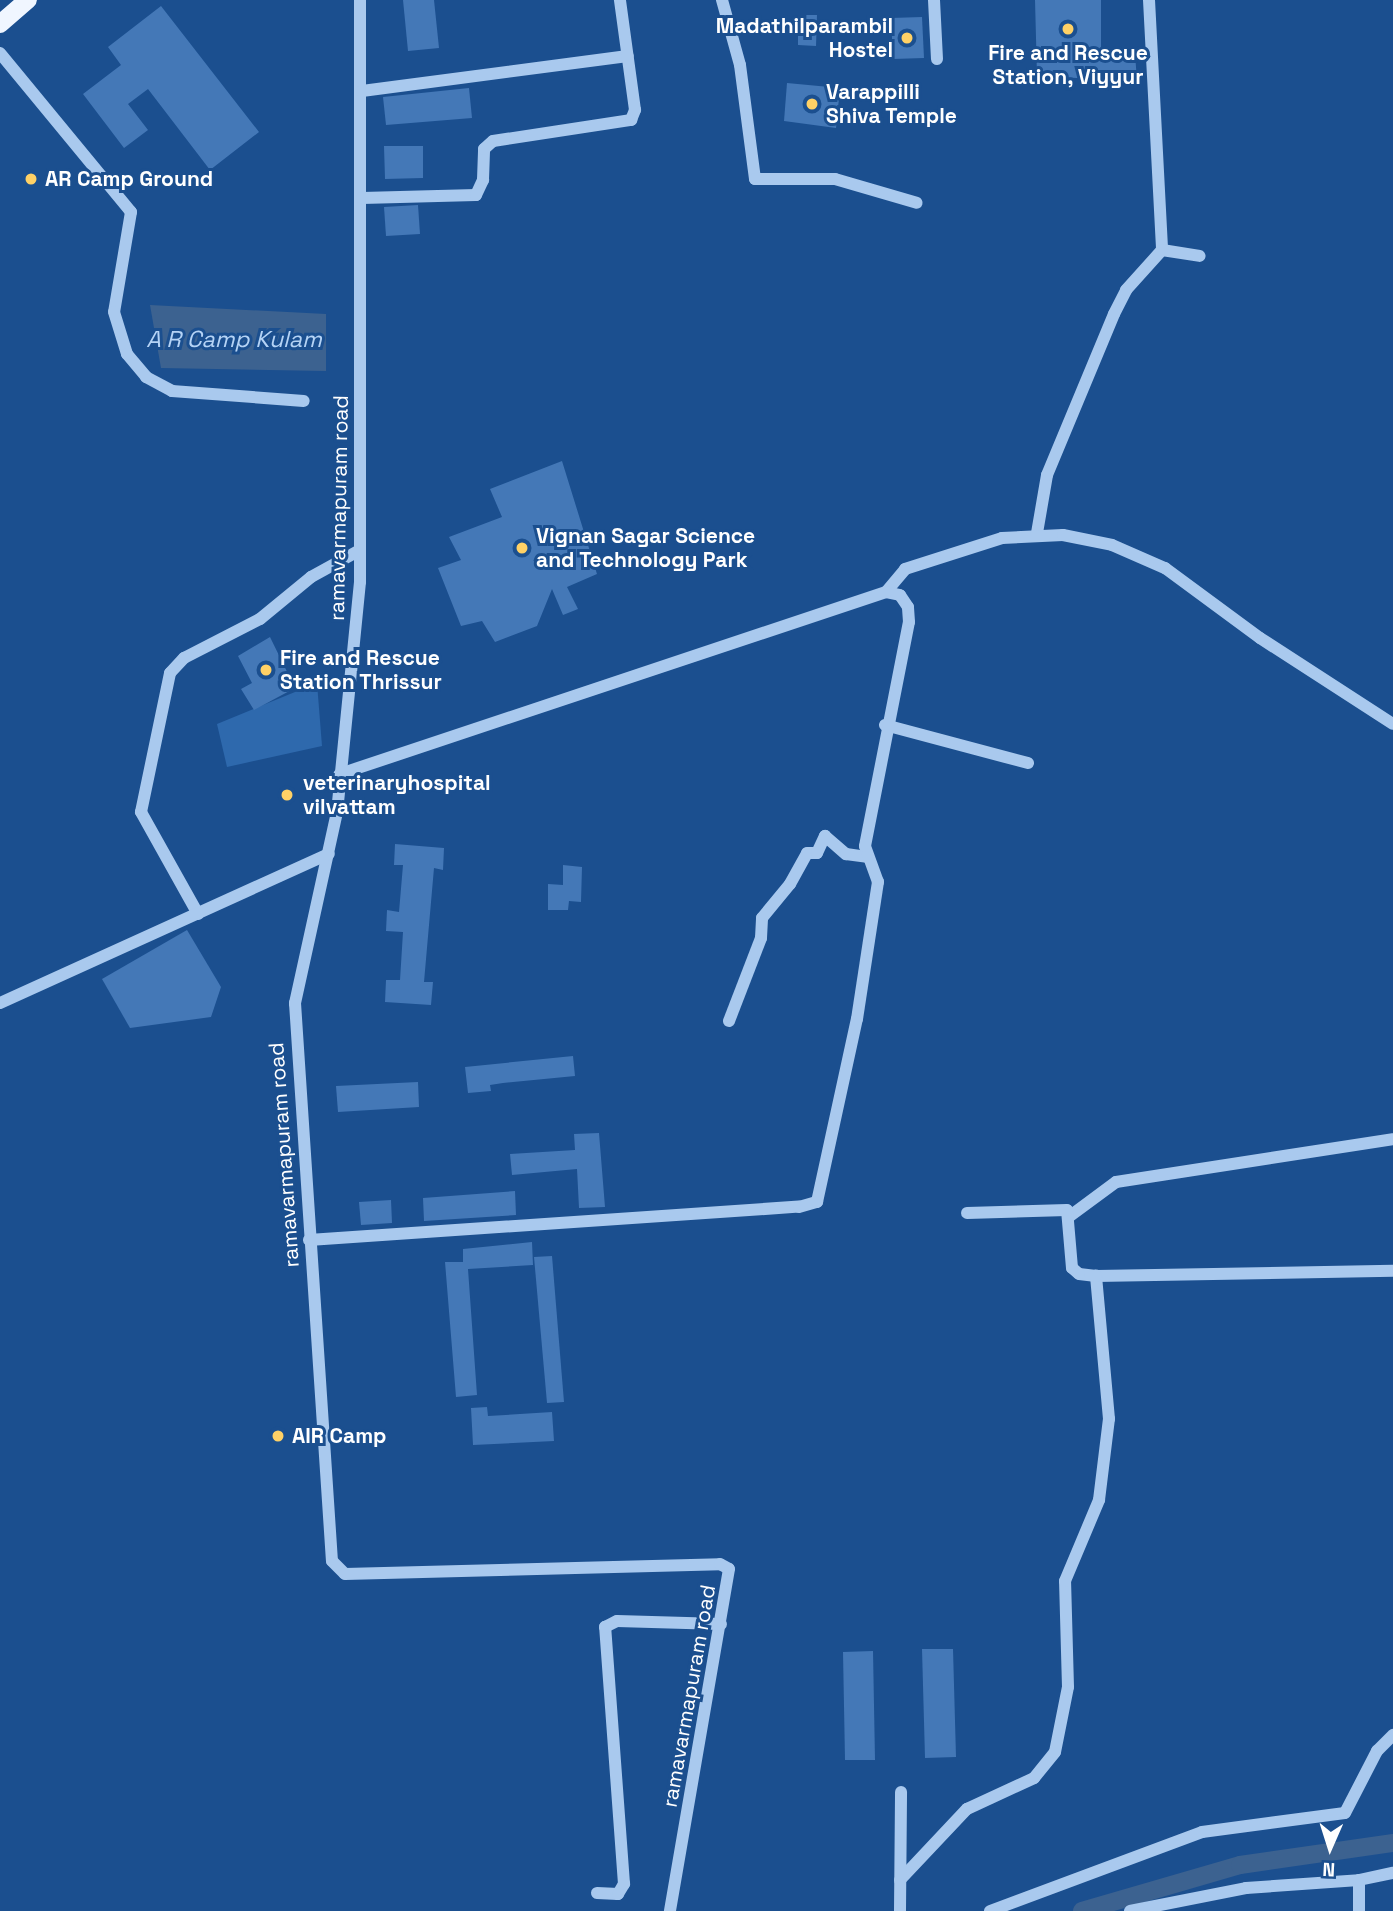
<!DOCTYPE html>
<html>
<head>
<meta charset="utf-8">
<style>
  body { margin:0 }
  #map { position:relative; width:1393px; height:1911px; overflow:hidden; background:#1b4f8f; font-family:"Space Grotesk",sans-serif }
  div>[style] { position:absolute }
  .green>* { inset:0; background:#2e69ad }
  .water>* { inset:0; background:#3c6290 }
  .canal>* { height:18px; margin:-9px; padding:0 9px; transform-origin:9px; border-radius:9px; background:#3c6290 }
  .building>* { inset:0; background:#4478b7 }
  .minor>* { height:12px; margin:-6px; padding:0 6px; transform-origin:6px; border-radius:6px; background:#a9c9ee }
  .major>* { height:18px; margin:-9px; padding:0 9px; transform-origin:9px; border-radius:9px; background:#f0f6ff }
  .dots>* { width:19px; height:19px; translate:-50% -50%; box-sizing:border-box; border:4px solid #1b4f8f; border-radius:50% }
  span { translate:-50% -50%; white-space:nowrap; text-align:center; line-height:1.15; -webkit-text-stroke:6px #1b4f8f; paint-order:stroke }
  .poi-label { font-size:21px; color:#fff; font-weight:700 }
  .right { translate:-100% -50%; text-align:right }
  .left { translate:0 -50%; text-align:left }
  .street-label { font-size:21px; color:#fff }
  .water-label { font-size:23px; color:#b5d3f5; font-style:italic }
  .north { position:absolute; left:1295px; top:1813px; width:70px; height:70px; -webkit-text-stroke:5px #1b4f8f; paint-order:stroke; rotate:183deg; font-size:19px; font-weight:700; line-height:28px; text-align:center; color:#fff }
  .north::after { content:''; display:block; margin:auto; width:24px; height:32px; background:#fff; clip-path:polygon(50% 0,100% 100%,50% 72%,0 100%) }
</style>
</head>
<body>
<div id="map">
  <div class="green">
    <i style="clip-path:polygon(317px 683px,322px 746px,227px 767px,217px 724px)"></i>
  </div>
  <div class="water">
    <i style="clip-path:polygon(150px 305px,326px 314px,326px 371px,161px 368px)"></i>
  </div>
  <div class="canal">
    <i style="left:1082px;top:1911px;width:165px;rotate:-16.2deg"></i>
    <i style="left:1240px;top:1865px;width:155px;rotate:-8.2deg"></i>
  </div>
  <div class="building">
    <i style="clip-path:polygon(403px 0,434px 0,439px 48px,408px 51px)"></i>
    <i style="clip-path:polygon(1035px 0,1101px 0,1101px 52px,1135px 53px,1137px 81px,1037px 76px)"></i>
    <i style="clip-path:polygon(161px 6px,259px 132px,210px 170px,148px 89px,128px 104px,148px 130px,124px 148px,83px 94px,121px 65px,108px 47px)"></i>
    <i style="clip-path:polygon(798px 15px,817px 15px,816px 46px,798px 45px)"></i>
    <i style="clip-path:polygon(922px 17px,924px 58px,893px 59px,891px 18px)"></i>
    <i style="clip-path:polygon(787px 83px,840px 88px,836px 128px,784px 121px)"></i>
    <i style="clip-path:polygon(469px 88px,472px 118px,386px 125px,383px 97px)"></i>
    <i style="clip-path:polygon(384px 146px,423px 146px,423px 178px,385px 179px)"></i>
    <i style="clip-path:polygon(418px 205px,420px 234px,386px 236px,384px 207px)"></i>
    <i style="clip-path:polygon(562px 461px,597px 574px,567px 587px,578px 609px,563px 615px,552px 589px,537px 626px,495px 642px,482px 621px,461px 626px,438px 568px,461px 560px,449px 537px,502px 517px,490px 489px)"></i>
    <i style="clip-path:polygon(270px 637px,295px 688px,254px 710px,241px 689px,252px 683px,238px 656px)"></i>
    <i style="clip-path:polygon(395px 844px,444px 848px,443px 870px,434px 868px,424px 982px,433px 982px,431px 1005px,385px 1002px,386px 980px,400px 980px,403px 932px,386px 931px,387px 910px,399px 912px,403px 865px,394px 865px)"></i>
    <i style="clip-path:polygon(563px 865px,582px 867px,581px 902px,569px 901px,568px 910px,548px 910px,548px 884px,563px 885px)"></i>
    <i style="clip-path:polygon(187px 930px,221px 987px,211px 1017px,130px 1028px,102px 979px)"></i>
    <i style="clip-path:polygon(573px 1056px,575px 1076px,503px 1083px,490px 1085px,491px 1091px,468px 1093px,465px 1067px)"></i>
    <i style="clip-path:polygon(418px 1082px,419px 1107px,338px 1112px,336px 1086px)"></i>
    <i style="clip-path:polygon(599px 1133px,605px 1207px,579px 1208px,577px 1169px,512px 1175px,510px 1154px,575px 1150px,574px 1134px)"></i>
    <i style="clip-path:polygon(515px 1191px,516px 1215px,424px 1221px,423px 1198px)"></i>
    <i style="clip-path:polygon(391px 1200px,392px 1223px,361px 1225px,359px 1202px)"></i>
    <i style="clip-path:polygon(532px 1242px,533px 1265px,468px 1269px,477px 1395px,456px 1397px,445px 1262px,463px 1262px,463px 1249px)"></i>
    <i style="clip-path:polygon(552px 1256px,564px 1402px,547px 1403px,534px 1257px)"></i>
    <i style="clip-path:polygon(487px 1407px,488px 1416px,552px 1412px,554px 1441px,473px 1445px,471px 1408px)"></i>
    <i style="clip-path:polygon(922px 1649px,953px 1649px,956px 1757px,925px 1758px)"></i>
    <i style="clip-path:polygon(873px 1651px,875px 1760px,845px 1760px,843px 1652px)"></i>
  </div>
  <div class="minor">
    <i style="left:360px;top:0;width:582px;rotate:90deg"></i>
    <i style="left:360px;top:582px;width:231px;rotate:95.7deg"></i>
    <i style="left:337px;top:812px;width:196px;rotate:102.4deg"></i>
    <i style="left:295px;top:1003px;width:559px;rotate:86.21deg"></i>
    <i style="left:332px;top:1561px;width:18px;rotate:45deg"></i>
    <i style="left:345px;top:1574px;width:375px;rotate:-1.5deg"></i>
    <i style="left:720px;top:1564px;width:10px;rotate:29deg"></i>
    <i style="left:729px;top:1569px;width:347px;rotate:99.8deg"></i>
    <i style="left:722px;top:0;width:67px;rotate:74.5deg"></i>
    <i style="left:740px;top:65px;width:115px;rotate:82.5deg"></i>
    <i style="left:755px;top:179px;width:80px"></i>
    <i style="left:835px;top:179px;width:85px;rotate:16.3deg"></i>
    <i style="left:934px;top:0;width:59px;rotate:87.1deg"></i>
    <i style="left:1149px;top:0;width:250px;rotate:87deg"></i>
    <i style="left:1162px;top:250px;width:38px;rotate:9deg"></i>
    <i style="left:0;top:53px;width:206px;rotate:50.5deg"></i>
    <i style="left:131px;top:212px;width:101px;rotate:99.6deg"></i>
    <i style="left:114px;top:312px;width:44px;rotate:72.8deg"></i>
    <i style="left:127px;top:354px;width:30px;rotate:50deg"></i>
    <i style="left:146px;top:377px;width:30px;rotate:28deg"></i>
    <i style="left:172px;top:391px;width:132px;rotate:4.3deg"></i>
    <i style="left:362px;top:91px;width:268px;rotate:-7.5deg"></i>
    <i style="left:362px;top:198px;width:114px;rotate:-1.5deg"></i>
    <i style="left:476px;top:195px;width:17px;rotate:-65deg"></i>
    <i style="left:483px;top:180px;width:31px;rotate:-88deg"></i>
    <i style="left:484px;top:149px;width:12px;rotate:-42deg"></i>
    <i style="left:493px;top:141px;width:140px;rotate:-8.7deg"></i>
    <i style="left:631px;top:120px;width:11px;rotate:-68deg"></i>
    <i style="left:635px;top:110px;width:111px;rotate:-97.8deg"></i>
    <i style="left:1037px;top:533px;width:59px;rotate:-80.2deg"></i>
    <i style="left:1047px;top:475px;width:174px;rotate:-67.4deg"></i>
    <i style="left:1114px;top:314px;width:27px;rotate:-63deg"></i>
    <i style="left:1126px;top:290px;width:54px;rotate:-48deg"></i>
    <i style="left:886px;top:592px;width:30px;rotate:-50deg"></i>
    <i style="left:905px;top:569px;width:102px;rotate:-17.7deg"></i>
    <i style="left:1002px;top:538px;width:61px;rotate:-2.8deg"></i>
    <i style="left:1063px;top:535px;width:50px;rotate:11.5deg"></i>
    <i style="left:1112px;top:545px;width:58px;rotate:23.5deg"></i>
    <i style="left:1165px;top:568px;width:118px;rotate:36.4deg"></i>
    <i style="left:1260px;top:638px;width:158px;rotate:32.9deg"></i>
    <i style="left:885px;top:725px;width:148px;rotate:14.9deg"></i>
    <i style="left:198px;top:914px;width:117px;rotate:-119.2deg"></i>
    <i style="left:141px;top:812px;width:142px;rotate:-78.2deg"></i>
    <i style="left:170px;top:673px;width:21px;rotate:-47deg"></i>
    <i style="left:184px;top:658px;width:85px;rotate:-27.2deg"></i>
    <i style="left:260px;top:619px;width:66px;rotate:-39.5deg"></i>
    <i style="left:311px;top:577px;width:56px;rotate:-28.9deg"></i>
    <i style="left:0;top:1003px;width:361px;rotate:-24.4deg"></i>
    <i style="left:729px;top:1021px;width:89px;rotate:-68.9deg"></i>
    <i style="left:761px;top:938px;width:20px;rotate:-87deg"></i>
    <i style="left:762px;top:918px;width:44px;rotate:-50.5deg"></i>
    <i style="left:790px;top:884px;width:35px;rotate:-61deg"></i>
    <i style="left:807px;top:853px;width:10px"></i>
    <i style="left:817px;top:853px;width:19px;rotate:-65deg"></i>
    <i style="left:825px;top:836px;width:28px;rotate:41deg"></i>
    <i style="left:846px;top:854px;width:21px;rotate:8deg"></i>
    <i style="left:1070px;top:1216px;width:57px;rotate:-36.5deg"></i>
    <i style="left:1116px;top:1182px;width:280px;rotate:-8.8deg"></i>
    <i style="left:309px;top:1240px;width:491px;rotate:-3.9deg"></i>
    <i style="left:799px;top:1207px;width:19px;rotate:-16deg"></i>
    <i style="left:817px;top:1202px;width:187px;rotate:-77.7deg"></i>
    <i style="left:857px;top:1019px;width:139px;rotate:-81.3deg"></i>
    <i style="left:878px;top:882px;width:38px;rotate:-110deg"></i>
    <i style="left:865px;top:846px;width:228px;rotate:-78.9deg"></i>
    <i style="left:909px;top:622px;width:15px;rotate:-94deg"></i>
    <i style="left:908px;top:607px;width:14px;rotate:-124deg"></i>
    <i style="left:900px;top:595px;width:14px;rotate:-168deg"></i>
    <i style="left:886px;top:592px;width:576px;rotate:161.57deg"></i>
    <i style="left:1096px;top:1276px;width:297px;rotate:-1deg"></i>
    <i style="left:900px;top:1880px;width:98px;rotate:-46.7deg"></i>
    <i style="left:967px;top:1809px;width:74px;rotate:-24.8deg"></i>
    <i style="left:1034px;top:1778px;width:33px;rotate:-51deg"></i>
    <i style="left:1055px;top:1752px;width:66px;rotate:-78.7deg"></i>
    <i style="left:1068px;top:1687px;width:106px;rotate:-91.6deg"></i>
    <i style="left:1065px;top:1581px;width:88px;rotate:-67.2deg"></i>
    <i style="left:1099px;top:1500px;width:82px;rotate:-83deg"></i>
    <i style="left:1109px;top:1419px;width:144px;rotate:-95.2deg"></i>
    <i style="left:1096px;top:1276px;width:17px;rotate:-173deg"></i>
    <i style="left:1079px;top:1274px;width:9px;rotate:-139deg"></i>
    <i style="left:1072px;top:1268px;width:58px;rotate:-94.9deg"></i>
    <i style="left:1067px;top:1210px;width:100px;rotate:178.3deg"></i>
    <i style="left:1359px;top:1880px;width:31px;rotate:90deg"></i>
    <i style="left:597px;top:1893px;width:21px;rotate:3deg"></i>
    <i style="left:618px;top:1894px;width:12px;rotate:-59deg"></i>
    <i style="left:624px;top:1884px;width:258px;rotate:-94.2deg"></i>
    <i style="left:605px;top:1627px;width:13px;rotate:-27deg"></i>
    <i style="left:617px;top:1621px;width:104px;rotate:1.7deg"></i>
    <i style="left:900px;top:1911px;width:119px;rotate:-89.5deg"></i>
    <i style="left:990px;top:1911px;width:226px;rotate:-20.4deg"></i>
    <i style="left:1202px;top:1832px;width:144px;rotate:-7.6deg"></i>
    <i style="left:1345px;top:1813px;width:70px;rotate:-62.7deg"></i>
    <i style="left:1377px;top:1751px;width:23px;rotate:-45deg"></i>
    <i style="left:1130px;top:1911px;width:118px;rotate:-11.2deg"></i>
    <i style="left:1246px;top:1888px;width:113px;rotate:-4deg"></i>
    <i style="left:1359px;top:1880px;width:35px;rotate:-12deg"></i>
  </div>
  <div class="major">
    <i style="left:0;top:24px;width:37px;rotate:-41deg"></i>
  </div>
  <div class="dots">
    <i style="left:1068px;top:29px;background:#ffd166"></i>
    <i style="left:907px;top:38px;background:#ffd166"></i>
    <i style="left:812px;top:104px;background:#ffd166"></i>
    <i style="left:31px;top:179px;background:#ffd166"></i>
    <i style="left:522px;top:548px;background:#ffd166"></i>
    <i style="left:266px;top:670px;background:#ffd166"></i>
    <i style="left:287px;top:795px;background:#ffd166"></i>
    <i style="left:278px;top:1436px;background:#ffd166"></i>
  </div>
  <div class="poi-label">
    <span class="right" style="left:893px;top:38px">Madathilparambil<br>Hostel</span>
    <span style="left:1068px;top:65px">Fire and Rescue<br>Station, Viyyur</span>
    <span class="left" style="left:826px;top:104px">Varappilli<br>Shiva Temple</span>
    <span class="left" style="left:45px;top:179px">AR Camp Ground</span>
    <span class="left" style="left:536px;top:548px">Vignan Sagar Science<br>and Technology Park</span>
    <span class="left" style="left:280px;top:670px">Fire and Rescue<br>Station Thrissur</span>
    <span class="left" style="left:303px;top:795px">veterinaryhospital<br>vilvattam</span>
    <span class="left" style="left:292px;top:1436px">AIR Camp</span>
  </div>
  <div class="street-label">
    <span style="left:339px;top:508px;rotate:-89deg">ramavarmapuram road</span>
    <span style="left:284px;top:1155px;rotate:-94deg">ramavarmapuram road</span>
    <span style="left:689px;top:1696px;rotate:-80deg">ramavarmapuram road</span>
  </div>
  <div class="water-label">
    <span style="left:234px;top:339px">A R Camp Kulam</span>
  </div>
  <div class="north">N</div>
</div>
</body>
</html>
